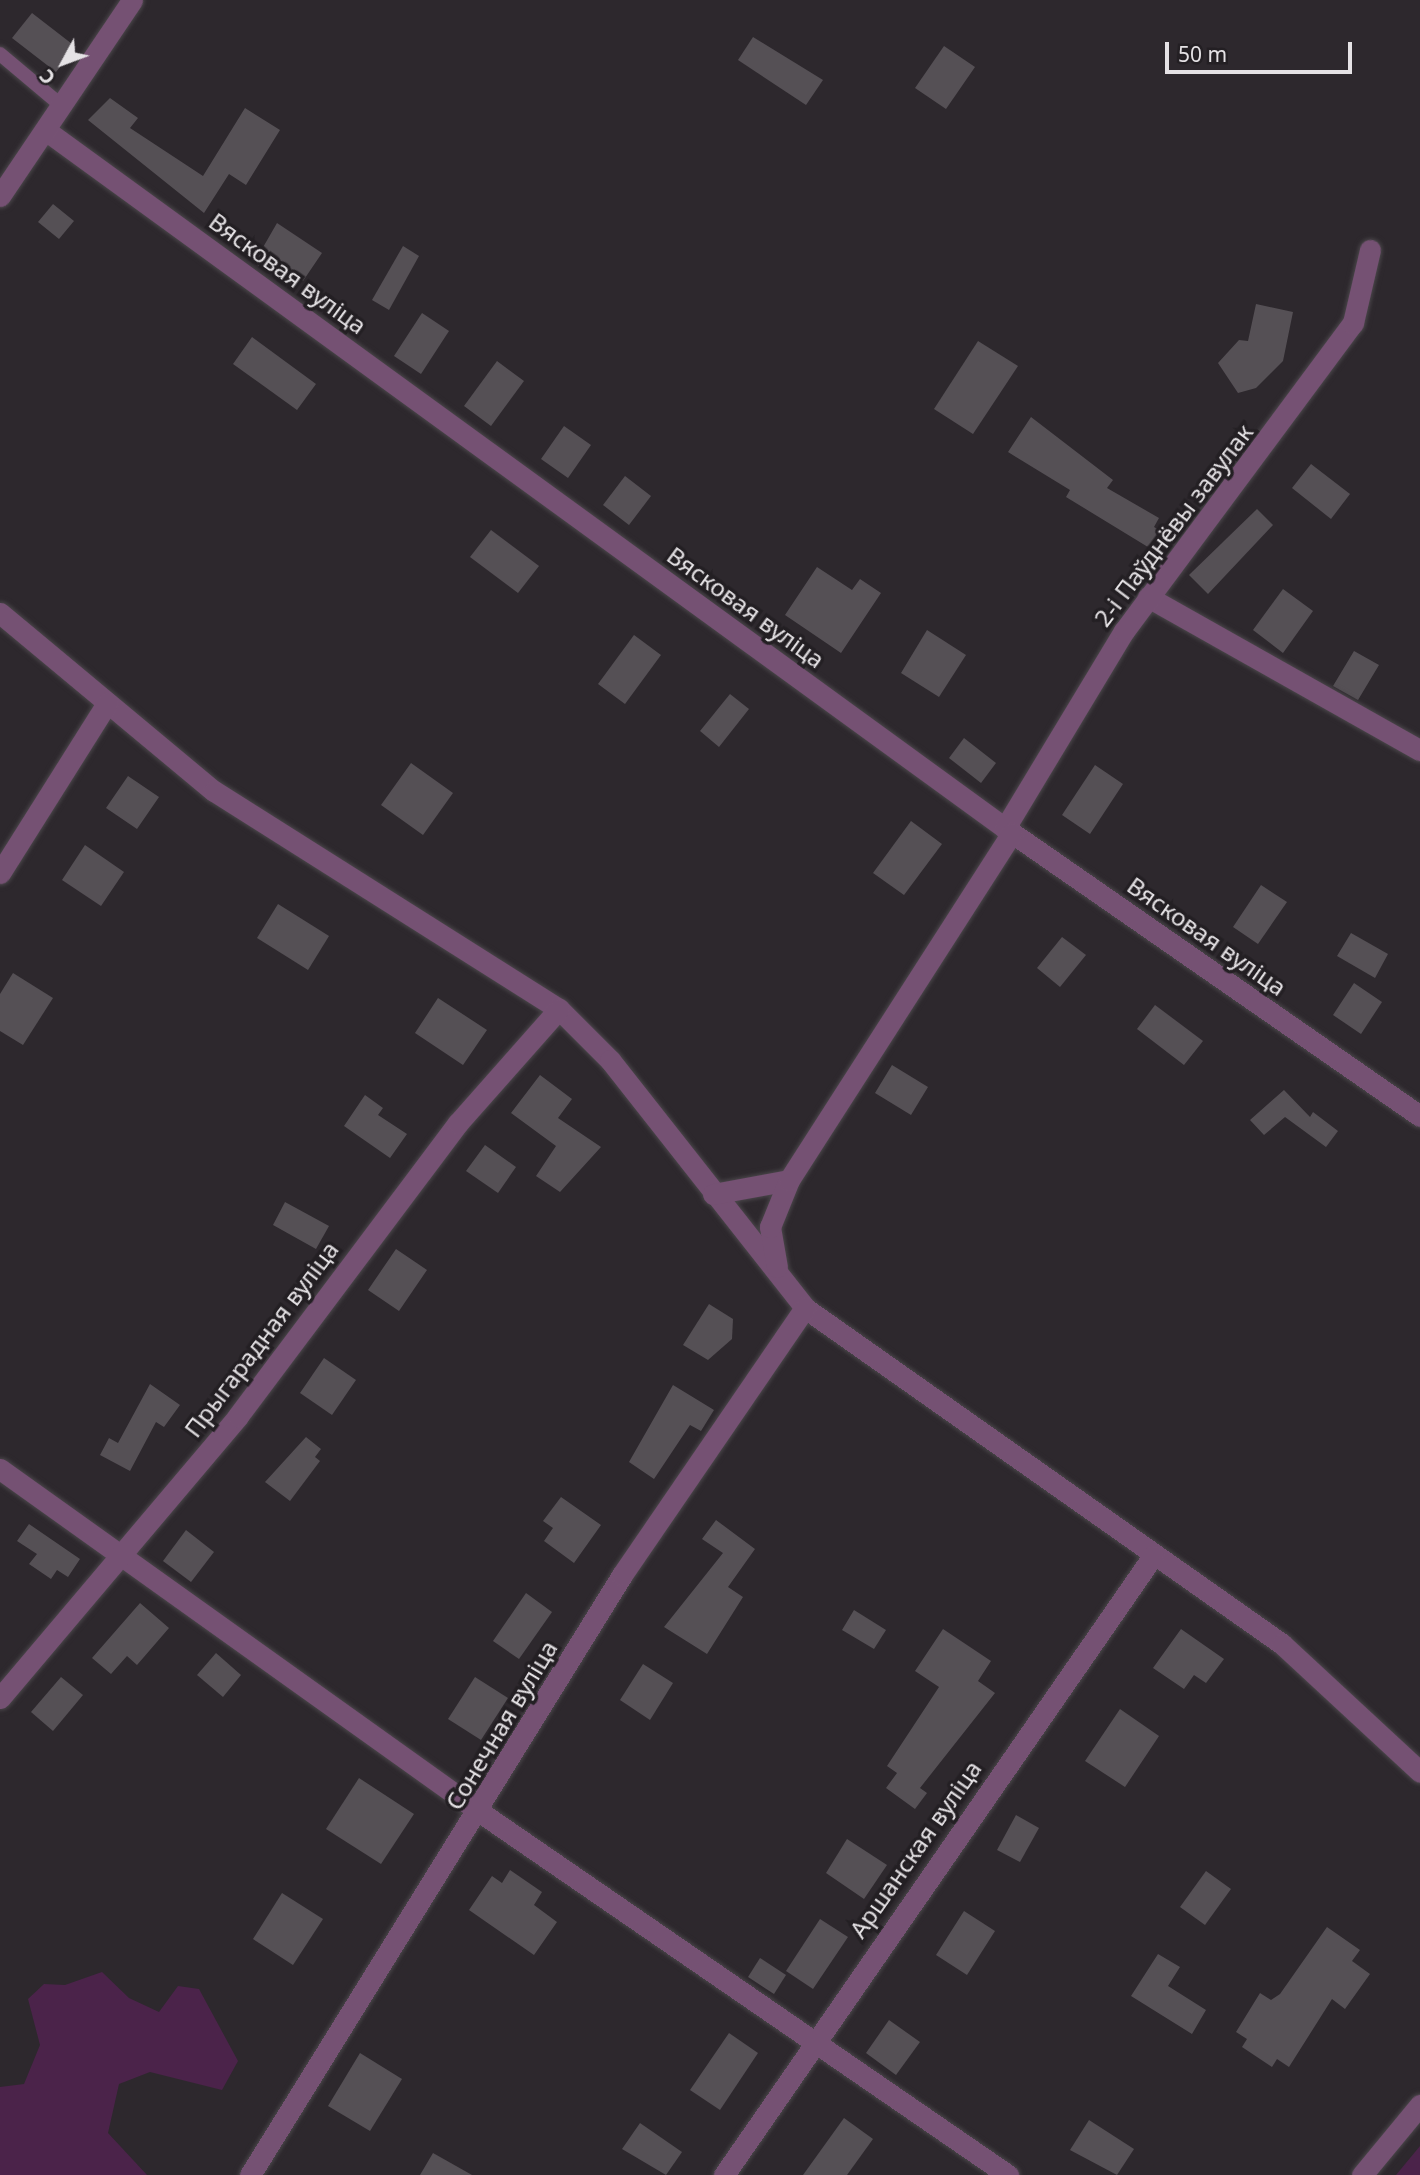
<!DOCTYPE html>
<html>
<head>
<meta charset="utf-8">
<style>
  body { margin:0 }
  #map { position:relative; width:1420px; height:2175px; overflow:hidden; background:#2d282d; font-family:"Noto Sans",sans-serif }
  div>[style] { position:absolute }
  .green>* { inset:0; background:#4b234a }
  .building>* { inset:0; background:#555055 }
  .roads { filter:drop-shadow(0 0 2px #4a464a) drop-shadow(0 0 2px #4a464a) }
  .lane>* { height:14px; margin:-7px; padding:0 7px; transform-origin:7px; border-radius:7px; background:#755173 }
  .street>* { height:21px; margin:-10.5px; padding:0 10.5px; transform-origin:10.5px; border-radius:10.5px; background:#755173 }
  span { translate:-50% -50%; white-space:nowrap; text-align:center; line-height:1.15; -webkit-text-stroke:7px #231f23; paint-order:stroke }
  .street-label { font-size:24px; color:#e5e2e5 }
  .north { position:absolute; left:28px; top:28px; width:70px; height:70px; -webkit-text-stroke:5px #231f23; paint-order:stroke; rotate:229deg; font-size:19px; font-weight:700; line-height:28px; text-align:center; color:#e5e2e5 }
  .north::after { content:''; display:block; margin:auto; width:24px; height:32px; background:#e5e2e5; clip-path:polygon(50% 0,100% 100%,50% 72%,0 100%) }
  .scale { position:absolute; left:1165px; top:42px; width:187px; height:32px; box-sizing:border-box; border:4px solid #e5e2e5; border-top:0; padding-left:9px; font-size:21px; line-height:24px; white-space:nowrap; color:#e5e2e5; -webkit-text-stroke:5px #231f23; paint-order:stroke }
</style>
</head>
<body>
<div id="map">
  <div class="green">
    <i style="clip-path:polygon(102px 1972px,129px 1998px,159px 2012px,178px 1986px,199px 1989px,238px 2061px,222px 2090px,150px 2072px,119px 2084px,108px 2133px,147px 2175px,0 2175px,0 2087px,24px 2084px,40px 2045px,28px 1999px,44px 1984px,65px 1985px)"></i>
    <i style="clip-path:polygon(1420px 2146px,1420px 2175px,1396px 2175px)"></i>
  </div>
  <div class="building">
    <i style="clip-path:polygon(32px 13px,76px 47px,56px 72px,12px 38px)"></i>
    <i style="clip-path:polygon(753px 37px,823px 80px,806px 105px,738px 60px)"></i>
    <i style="clip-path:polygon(944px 46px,975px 67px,946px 109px,915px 88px)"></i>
    <i style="clip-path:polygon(110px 98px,138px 118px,130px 128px,203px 176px,245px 108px,280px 130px,246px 185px,229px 174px,204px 213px,88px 120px)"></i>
    <i style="clip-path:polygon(53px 204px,74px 221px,59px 239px,38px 222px)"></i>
    <i style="clip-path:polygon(277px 223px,322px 253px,303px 281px,290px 272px,283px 282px,254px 263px)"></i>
    <i style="clip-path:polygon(403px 246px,419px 256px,389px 310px,372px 300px)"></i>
    <i style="clip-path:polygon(1256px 304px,1293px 312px,1283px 361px,1256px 388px,1238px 393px,1218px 363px,1239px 340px,1248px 341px)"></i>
    <i style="clip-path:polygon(422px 313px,449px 331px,421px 374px,394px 356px)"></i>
    <i style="clip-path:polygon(252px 337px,316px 384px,297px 410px,233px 364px)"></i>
    <i style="clip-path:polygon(978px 341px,1018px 366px,973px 434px,934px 409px)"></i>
    <i style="clip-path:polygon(497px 361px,524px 381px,491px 426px,464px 406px)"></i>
    <i style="clip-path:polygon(1031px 417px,1113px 480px,1107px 488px,1159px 518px,1154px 527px,1171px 537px,1161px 555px,1066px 497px,1070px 490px,1008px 452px)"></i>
    <i style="clip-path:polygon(564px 426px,591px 445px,568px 478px,541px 459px)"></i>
    <i style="clip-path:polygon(1311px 464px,1350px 494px,1331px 519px,1292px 488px)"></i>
    <i style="clip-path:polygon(625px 476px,651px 496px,629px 525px,603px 505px)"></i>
    <i style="clip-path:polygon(1257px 509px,1273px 525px,1208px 594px,1189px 575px)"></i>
    <i style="clip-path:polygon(491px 530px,539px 566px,518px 593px,470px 557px)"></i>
    <i style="clip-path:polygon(817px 567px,852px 590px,860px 579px,881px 593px,841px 653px,785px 615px)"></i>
    <i style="clip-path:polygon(1283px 589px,1313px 611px,1283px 653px,1253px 630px)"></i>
    <i style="clip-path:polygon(927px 630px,966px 655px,939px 697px,901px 673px)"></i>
    <i style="clip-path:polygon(634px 635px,661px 655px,625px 704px,598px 684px)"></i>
    <i style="clip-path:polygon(1354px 651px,1379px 665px,1358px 700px,1333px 686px)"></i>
    <i style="clip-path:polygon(730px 694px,749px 709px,719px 747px,700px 731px)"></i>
    <i style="clip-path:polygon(964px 738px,996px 763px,981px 783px,949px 758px)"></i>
    <i style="clip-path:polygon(411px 763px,453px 793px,423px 835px,381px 805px)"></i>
    <i style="clip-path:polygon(1095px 765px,1123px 784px,1090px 834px,1062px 815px)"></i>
    <i style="clip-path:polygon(128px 776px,159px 797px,137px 829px,106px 808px)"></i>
    <i style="clip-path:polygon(911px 821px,942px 844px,904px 895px,873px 873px)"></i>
    <i style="clip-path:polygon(85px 845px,124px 872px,101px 906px,62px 880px)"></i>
    <i style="clip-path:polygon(1261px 885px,1287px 902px,1258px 944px,1233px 927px)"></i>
    <i style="clip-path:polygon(278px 904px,329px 936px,308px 970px,257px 938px)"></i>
    <i style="clip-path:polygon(1351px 933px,1388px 954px,1375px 978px,1337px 956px)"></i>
    <i style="clip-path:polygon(1062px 937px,1086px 955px,1060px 987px,1037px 968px)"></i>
    <i style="clip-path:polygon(13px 973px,53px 998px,23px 1045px,0 1031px,0 994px)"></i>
    <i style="clip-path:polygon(1354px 983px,1382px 1002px,1361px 1034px,1333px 1015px)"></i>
    <i style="clip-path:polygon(438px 998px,487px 1030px,463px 1065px,415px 1033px)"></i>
    <i style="clip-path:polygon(1155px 1005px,1203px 1041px,1184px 1065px,1137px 1029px)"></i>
    <i style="clip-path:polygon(892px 1065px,928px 1087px,911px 1115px,875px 1093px)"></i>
    <i style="clip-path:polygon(540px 1075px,572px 1099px,558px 1118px,601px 1147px,560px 1192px,536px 1176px,556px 1146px,511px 1113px)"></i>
    <i style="clip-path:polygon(1284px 1090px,1310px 1117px,1313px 1112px,1338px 1131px,1326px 1147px,1285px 1117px,1264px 1135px,1250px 1120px)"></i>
    <i style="clip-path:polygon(365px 1095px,383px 1108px,378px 1115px,407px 1134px,390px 1158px,344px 1126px)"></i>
    <i style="clip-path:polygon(485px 1145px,516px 1167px,498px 1193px,466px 1171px)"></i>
    <i style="clip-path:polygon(285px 1202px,329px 1226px,316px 1249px,273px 1225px)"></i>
    <i style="clip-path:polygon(396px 1249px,427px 1270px,399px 1311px,368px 1290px)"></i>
    <i style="clip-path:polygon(709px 1304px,733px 1319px,732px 1339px,708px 1360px,683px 1345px)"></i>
    <i style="clip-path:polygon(324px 1358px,356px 1380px,332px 1415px,300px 1393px)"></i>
    <i style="clip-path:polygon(150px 1384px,180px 1405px,164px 1427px,156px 1422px,130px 1471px,100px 1455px,109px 1438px,118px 1443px)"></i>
    <i style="clip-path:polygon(673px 1385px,714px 1410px,701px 1431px,690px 1425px,654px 1479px,629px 1462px)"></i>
    <i style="clip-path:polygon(306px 1437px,321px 1449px,315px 1457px,320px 1461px,290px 1501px,265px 1482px)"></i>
    <i style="clip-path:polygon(561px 1497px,601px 1525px,574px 1563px,544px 1541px,553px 1528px,543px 1521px)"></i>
    <i style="clip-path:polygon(716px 1520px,755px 1549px,728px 1587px,743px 1597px,707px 1654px,664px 1627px,723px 1553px,702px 1539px)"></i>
    <i style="clip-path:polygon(29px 1524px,80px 1559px,68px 1577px,57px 1570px,51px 1579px,29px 1564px,37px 1554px,17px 1541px)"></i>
    <i style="clip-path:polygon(186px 1530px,214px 1552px,191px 1582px,163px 1561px)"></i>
    <i style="clip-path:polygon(526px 1593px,552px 1612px,519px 1659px,493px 1641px)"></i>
    <i style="clip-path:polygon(140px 1603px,169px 1628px,137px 1665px,127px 1656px,111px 1674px,92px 1658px)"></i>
    <i style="clip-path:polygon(854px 1610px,886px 1630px,874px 1649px,842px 1630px)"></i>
    <i style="clip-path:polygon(943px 1629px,991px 1661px,978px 1681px,995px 1693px,920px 1788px,927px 1793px,915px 1809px,886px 1788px,897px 1773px,887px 1766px,939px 1687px,915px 1671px)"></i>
    <i style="clip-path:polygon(1181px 1629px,1224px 1659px,1206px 1683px,1194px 1675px,1184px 1689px,1153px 1668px)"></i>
    <i style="clip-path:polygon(216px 1653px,241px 1675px,223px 1697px,197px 1675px)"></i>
    <i style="clip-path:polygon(643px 1664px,673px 1683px,650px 1720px,620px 1700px)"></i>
    <i style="clip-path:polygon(61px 1677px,83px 1695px,53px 1731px,31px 1712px)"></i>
    <i style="clip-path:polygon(475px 1677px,508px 1698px,481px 1740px,448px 1719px)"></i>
    <i style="clip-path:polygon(1120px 1709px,1159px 1736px,1125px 1787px,1085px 1761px)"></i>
    <i style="clip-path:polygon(359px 1778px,414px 1814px,381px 1864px,326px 1829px)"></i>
    <i style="clip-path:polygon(1016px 1815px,1039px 1828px,1020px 1862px,997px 1850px)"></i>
    <i style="clip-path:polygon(847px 1839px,887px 1865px,864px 1899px,826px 1873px)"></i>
    <i style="clip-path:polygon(510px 1870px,542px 1892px,534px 1905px,557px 1922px,534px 1955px,469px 1910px,492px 1876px,502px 1883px)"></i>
    <i style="clip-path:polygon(1206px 1871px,1231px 1889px,1205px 1925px,1180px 1907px)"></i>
    <i style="clip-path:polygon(282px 1893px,323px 1919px,293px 1965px,253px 1939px)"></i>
    <i style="clip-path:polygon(964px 1911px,995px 1931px,967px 1975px,936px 1955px)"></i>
    <i style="clip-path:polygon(820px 1919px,848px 1937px,813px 1989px,786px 1971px)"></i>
    <i style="clip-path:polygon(1327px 1927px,1360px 1950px,1352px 1961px,1370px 1974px,1345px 2009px,1332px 1999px,1289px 2067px,1277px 2059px,1272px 2067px,1242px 2047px,1247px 2039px,1236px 2032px,1260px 1993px,1271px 2000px,1280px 1994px)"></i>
    <i style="clip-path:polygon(1158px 1954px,1180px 1967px,1168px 1986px,1206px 2010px,1192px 2034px,1131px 1996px)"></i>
    <i style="clip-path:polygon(760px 1958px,786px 1975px,774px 1994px,748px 1977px)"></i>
    <i style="clip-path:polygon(889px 2020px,920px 2042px,896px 2075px,866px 2053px)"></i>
    <i style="clip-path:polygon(729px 2033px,758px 2053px,720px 2110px,690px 2090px)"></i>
    <i style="clip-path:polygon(360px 2053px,402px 2079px,370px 2131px,328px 2106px)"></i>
    <i style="clip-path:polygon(844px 2118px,873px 2139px,847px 2175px,803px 2175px)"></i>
    <i style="clip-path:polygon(1089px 2120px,1134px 2149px,1117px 2175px,1070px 2150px)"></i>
    <i style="clip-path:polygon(640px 2123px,682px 2152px,666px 2175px,622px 2149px)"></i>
    <i style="clip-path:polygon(433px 2153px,472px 2175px,420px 2175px)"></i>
  </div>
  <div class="roads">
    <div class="lane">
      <i style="left:0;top:54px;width:81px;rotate:40deg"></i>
    </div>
    <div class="street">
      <i style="left:48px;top:132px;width:1183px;rotate:36.03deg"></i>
      <i style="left:1005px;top:828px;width:505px;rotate:34.76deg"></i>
      <i style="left:0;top:196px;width:236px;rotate:-56deg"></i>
      <i style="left:1148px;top:597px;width:312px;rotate:29.4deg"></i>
      <i style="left:0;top:613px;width:278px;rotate:39.8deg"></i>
      <i style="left:214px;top:791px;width:408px;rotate:32.3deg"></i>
      <i style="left:559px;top:1009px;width:72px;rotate:45deg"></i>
      <i style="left:610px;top:1060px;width:315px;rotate:51.8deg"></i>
      <i style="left:805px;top:1308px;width:583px;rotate:35.16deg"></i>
      <i style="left:1282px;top:1644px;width:188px;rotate:42.8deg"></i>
      <i style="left:1005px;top:828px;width:230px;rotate:-58.9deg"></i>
      <i style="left:1124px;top:631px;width:384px;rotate:-53.4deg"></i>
      <i style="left:1353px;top:323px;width:75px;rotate:-76.9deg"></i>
      <i style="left:0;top:873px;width:201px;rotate:-57.8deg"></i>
      <i style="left:713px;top:1194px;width:77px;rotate:-10.4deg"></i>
      <i style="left:777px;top:1267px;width:41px;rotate:-99.9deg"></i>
      <i style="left:770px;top:1227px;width:51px;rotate:-68deg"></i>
      <i style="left:789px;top:1180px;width:412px;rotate:-57.3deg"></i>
      <i style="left:0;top:1469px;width:590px;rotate:35.55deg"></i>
      <i style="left:480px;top:1812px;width:641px;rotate:34.51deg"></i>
      <i style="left:0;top:1698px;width:369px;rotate:-49.8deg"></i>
      <i style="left:238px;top:1416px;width:366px;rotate:-53.1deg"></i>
      <i style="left:458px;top:1123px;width:152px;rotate:-48.5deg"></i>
      <i style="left:250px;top:2175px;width:706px;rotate:-58.2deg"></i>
      <i style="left:622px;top:1575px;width:324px;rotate:-55.6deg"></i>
      <i style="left:724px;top:2175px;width:753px;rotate:-55.28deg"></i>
      <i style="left:1362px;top:2175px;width:91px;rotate:-50.4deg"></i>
    </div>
  </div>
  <div class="street-label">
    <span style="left:288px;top:273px;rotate:36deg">Вясковая вуліца</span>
    <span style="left:1173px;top:525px;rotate:-53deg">2-і Паўднёвы завулак</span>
    <span style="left:746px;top:607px;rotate:36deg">Вясковая вуліца</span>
    <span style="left:1207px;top:936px;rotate:35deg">Вясковая вуліца</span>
    <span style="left:261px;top:1339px;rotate:-53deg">Прыгарадная вуліца</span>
    <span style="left:501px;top:1725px;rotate:-59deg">Сонечная вуліца</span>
    <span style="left:915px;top:1849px;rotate:-55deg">Аршанская вуліца</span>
  </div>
  <div class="north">С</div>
  <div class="scale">50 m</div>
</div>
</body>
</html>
